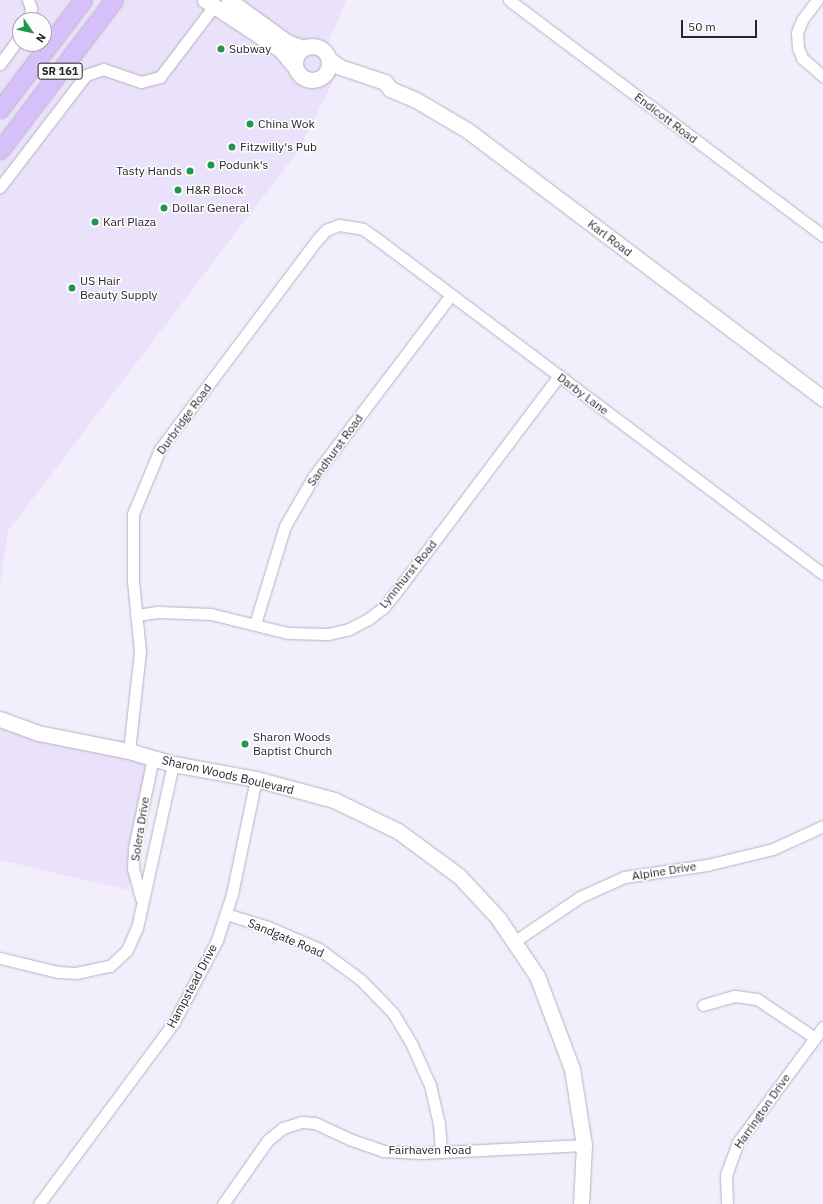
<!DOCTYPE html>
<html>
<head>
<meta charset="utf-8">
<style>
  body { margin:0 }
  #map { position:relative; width:823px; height:1204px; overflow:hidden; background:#f3eefc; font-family:"IBM Plex Sans",sans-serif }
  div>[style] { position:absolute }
  .built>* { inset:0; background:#eae1fa }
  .roads { filter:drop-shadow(0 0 1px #b7b1c2) drop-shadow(0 0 1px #b7b1c2) }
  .street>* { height:11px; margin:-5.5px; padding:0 5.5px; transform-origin:5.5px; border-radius:5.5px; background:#fff }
  .secondary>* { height:15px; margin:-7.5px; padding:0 7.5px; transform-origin:7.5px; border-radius:7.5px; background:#fff }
  .secondary>.ring { margin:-7.5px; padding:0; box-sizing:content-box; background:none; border:15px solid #fff; border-radius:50% }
  .primary>* { height:17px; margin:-8.5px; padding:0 8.5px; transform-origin:8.5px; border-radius:8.5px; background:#d7bff9 }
  .dots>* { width:11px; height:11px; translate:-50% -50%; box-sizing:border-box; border:2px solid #fefefe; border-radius:50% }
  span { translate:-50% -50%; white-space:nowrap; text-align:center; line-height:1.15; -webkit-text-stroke:3px #fefefe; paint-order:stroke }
  .shield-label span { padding:1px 3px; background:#fefefe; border:1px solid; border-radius:3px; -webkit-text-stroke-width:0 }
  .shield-label { font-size:11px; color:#28252c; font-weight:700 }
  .poi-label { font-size:12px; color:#28252c }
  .left { translate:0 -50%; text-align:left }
  .right { translate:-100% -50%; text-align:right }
  .street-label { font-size:12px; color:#28252c }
  .north { position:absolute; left:12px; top:12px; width:40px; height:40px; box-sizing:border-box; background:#fefefe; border:1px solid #a8a7aa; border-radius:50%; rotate:124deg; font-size:11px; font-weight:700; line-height:16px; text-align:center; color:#28252c }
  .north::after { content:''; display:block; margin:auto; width:14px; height:18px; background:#229650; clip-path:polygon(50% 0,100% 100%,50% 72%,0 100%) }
  .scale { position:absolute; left:681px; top:20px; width:76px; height:18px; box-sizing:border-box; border:2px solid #28252c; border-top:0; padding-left:5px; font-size:12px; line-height:14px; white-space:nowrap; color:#28252c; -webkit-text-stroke:3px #fefefe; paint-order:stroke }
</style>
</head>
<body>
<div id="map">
  <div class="built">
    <i style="clip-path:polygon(evenodd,0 0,346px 0,320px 63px,338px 72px,298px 151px,8px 531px,0 587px,0 0,20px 20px,44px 20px,44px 44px,20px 44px,20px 20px)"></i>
    <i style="clip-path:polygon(0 717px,109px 743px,120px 739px,159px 762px,128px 890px,0 860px)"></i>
  </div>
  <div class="roads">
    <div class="street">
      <i style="left:28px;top:0;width:9px;rotate:69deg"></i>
      <i style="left:31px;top:8px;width:12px;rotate:99deg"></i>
      <i style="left:509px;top:0;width:393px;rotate:36.9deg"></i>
      <i style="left:817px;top:0;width:25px;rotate:127deg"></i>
      <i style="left:802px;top:20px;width:14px;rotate:111deg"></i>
      <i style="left:797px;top:33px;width:15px;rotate:86deg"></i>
      <i style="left:798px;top:48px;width:11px;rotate:68deg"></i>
      <i style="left:802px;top:58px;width:28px;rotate:41deg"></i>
      <i style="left:0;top:64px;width:34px;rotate:-54deg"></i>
      <i style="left:0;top:187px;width:141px;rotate:-52.5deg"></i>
      <i style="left:86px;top:75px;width:18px;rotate:-19deg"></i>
      <i style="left:103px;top:69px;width:40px;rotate:18.9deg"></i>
      <i style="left:141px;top:82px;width:20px;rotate:-15deg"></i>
      <i style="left:160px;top:77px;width:89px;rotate:-52.7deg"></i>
      <i style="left:136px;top:615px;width:22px;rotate:-8deg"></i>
      <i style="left:158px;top:612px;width:53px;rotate:2.2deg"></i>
      <i style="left:211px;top:614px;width:79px;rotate:13.9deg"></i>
      <i style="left:288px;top:633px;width:40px;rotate:1.4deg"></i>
      <i style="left:328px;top:634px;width:22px;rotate:-13deg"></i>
      <i style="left:349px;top:629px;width:20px;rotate:-27deg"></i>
      <i style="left:367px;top:620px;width:20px;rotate:-37deg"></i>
      <i style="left:383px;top:608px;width:21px;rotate:-51deg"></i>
      <i style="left:396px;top:592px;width:271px;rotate:-53deg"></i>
      <i style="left:255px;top:624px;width:102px;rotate:-73deg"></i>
      <i style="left:285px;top:526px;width:58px;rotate:-59.9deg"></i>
      <i style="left:314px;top:476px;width:227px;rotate:-52.9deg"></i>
      <i style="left:129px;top:751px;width:100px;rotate:-83.7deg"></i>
      <i style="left:140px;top:652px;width:72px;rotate:-95.6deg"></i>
      <i style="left:133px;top:580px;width:66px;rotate:-90deg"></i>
      <i style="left:133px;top:514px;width:70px;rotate:-67.4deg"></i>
      <i style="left:160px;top:449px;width:261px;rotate:-53.1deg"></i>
      <i style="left:317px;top:240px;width:13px;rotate:-48deg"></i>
      <i style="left:326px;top:230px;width:14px;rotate:-21deg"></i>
      <i style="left:339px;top:225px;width:24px;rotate:9deg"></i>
      <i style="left:363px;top:229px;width:17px;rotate:36deg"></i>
      <i style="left:377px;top:239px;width:558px;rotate:36.91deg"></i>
      <i style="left:141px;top:898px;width:30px;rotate:-105deg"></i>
      <i style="left:133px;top:869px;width:21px;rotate:-87deg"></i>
      <i style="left:134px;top:848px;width:92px;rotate:-78.1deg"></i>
      <i style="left:226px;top:914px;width:44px;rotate:17.2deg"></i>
      <i style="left:268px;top:927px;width:56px;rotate:23.3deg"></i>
      <i style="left:319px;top:949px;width:52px;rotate:36.4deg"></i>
      <i style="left:361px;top:980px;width:46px;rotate:45.9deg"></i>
      <i style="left:393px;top:1013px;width:37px;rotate:59deg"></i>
      <i style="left:412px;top:1045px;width:44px;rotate:65.8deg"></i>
      <i style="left:430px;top:1085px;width:39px;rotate:77deg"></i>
      <i style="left:439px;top:1123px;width:28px;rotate:86deg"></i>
      <i style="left:515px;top:941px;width:78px;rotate:-34.1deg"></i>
      <i style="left:580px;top:897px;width:48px;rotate:-24.4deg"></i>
      <i style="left:624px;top:877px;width:84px;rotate:-8.2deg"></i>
      <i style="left:707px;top:865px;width:68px;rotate:-13.6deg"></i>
      <i style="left:773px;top:849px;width:55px;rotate:-24.7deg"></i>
      <i style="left:0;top:958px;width:60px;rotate:13.6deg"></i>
      <i style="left:58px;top:972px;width:18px;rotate:3deg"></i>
      <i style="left:76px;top:973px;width:35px;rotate:-12deg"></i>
      <i style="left:110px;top:966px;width:23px;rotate:-43deg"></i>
      <i style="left:127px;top:950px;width:24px;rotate:-66deg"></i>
      <i style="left:137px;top:928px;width:168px;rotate:-77.6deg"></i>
      <i style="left:703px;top:1005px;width:33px;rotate:-16deg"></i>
      <i style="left:735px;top:996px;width:22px;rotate:8deg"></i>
      <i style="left:757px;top:999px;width:70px;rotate:33.9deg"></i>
      <i style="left:39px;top:1204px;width:227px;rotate:-53.4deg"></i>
      <i style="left:174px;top:1022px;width:93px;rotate:-62.3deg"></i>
      <i style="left:217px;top:940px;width:48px;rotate:-71.9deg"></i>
      <i style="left:232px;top:894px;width:117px;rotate:-78.2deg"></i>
      <i style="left:223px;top:1204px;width:78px;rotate:-54.9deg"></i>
      <i style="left:268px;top:1140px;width:19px;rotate:-39deg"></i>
      <i style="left:283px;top:1128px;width:19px;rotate:-18deg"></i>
      <i style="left:301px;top:1122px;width:14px;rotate:4deg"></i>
      <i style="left:315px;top:1123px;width:38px;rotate:25deg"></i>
      <i style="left:349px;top:1139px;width:36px;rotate:19deg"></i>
      <i style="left:383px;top:1151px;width:38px;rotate:3deg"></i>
      <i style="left:421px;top:1153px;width:163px;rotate:-2.8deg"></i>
      <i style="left:727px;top:1204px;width:29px;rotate:-92deg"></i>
      <i style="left:726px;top:1175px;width:35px;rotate:-70deg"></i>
      <i style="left:738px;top:1142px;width:143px;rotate:-53.5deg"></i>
    </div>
    <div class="secondary">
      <i style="left:205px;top:0;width:91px;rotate:33.3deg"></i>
      <i style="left:281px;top:50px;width:22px;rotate:51deg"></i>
      <i style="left:229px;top:0;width:72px;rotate:35.9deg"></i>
      <i style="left:287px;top:42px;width:17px;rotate:21deg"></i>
      <i class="ring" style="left:295px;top:46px;width:19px;height:19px"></i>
      <i style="left:329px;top:59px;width:14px;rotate:36deg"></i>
      <i style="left:340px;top:67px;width:47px;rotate:18.4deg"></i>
      <i style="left:385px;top:82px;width:9px;rotate:54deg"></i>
      <i style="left:390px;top:89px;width:28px;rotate:23deg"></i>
      <i style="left:416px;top:100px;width:59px;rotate:30.5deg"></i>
      <i style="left:467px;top:130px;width:446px;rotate:37deg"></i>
      <i style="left:0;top:719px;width:40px;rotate:20.2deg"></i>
      <i style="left:38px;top:733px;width:93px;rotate:11.2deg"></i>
      <i style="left:129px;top:751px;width:46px;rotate:16.5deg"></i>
      <i style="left:173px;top:764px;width:84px;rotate:10.2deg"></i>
      <i style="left:256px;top:779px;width:81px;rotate:15.1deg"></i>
      <i style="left:334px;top:800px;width:71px;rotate:25.8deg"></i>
      <i style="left:398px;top:831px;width:76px;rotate:36.4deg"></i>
      <i style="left:459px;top:876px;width:57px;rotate:47.1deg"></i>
      <i style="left:498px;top:918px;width:70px;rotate:56.1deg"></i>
      <i style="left:537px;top:976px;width:99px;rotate:69.4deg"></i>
      <i style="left:572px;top:1069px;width:77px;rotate:81deg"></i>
      <i style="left:584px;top:1145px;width:59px;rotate:92.9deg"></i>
    </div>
    <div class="primary">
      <i style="left:0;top:109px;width:137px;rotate:-52.7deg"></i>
      <i style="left:0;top:150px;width:188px;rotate:-52.8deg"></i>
    </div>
  </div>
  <div class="dots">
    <i style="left:221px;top:49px;background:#229650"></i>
    <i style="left:250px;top:124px;background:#229650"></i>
    <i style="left:232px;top:147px;background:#229650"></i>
    <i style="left:211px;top:165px;background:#229650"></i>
    <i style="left:190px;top:171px;background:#229650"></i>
    <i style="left:178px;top:190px;background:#229650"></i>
    <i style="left:164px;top:208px;background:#229650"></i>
    <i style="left:95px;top:222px;background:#229650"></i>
    <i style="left:72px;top:288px;background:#229650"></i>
    <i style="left:245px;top:744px;background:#229650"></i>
  </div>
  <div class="shield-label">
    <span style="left:60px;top:71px">SR 161</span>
  </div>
  <div class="poi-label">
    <span class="left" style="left:229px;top:49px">Subway</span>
    <span class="left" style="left:258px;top:124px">China Wok</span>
    <span class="left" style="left:240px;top:147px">Fitzwilly's Pub</span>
    <span class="left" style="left:219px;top:165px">Podunk's</span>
    <span class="right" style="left:182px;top:171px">Tasty Hands</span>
    <span class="left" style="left:186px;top:190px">H&amp;R Block</span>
    <span class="left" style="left:172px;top:208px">Dollar General</span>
    <span class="left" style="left:103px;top:222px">Karl Plaza</span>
    <span class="left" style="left:80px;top:288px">US Hair<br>Beauty Supply</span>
    <span class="left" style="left:253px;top:744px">Sharon Woods<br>Baptist Church</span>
  </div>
  <div class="street-label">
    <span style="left:666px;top:118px;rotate:37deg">Endicott Road</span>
    <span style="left:610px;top:238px;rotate:37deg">Karl Road</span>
    <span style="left:583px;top:394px;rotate:37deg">Darby Lane</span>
    <span style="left:184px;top:419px;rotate:-54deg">Durbridge Road</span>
    <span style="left:335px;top:450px;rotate:-54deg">Sandhurst Road</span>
    <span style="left:408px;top:574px;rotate:-51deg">Lynnhurst Road</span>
    <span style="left:228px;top:775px;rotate:13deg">Sharon Woods Boulevard</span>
    <span style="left:140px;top:829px;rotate:-81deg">Solera Drive</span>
    <span style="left:664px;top:871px;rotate:-9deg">Alpine Drive</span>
    <span style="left:286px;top:938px;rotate:23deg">Sandgate Road</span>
    <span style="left:192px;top:986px;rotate:-62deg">Hampstead Drive</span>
    <span style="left:762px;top:1111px;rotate:-55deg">Harrington Drive</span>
    <span style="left:430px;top:1150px">Fairhaven Road</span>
  </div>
  <div class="north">N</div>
  <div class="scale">50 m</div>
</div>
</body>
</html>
